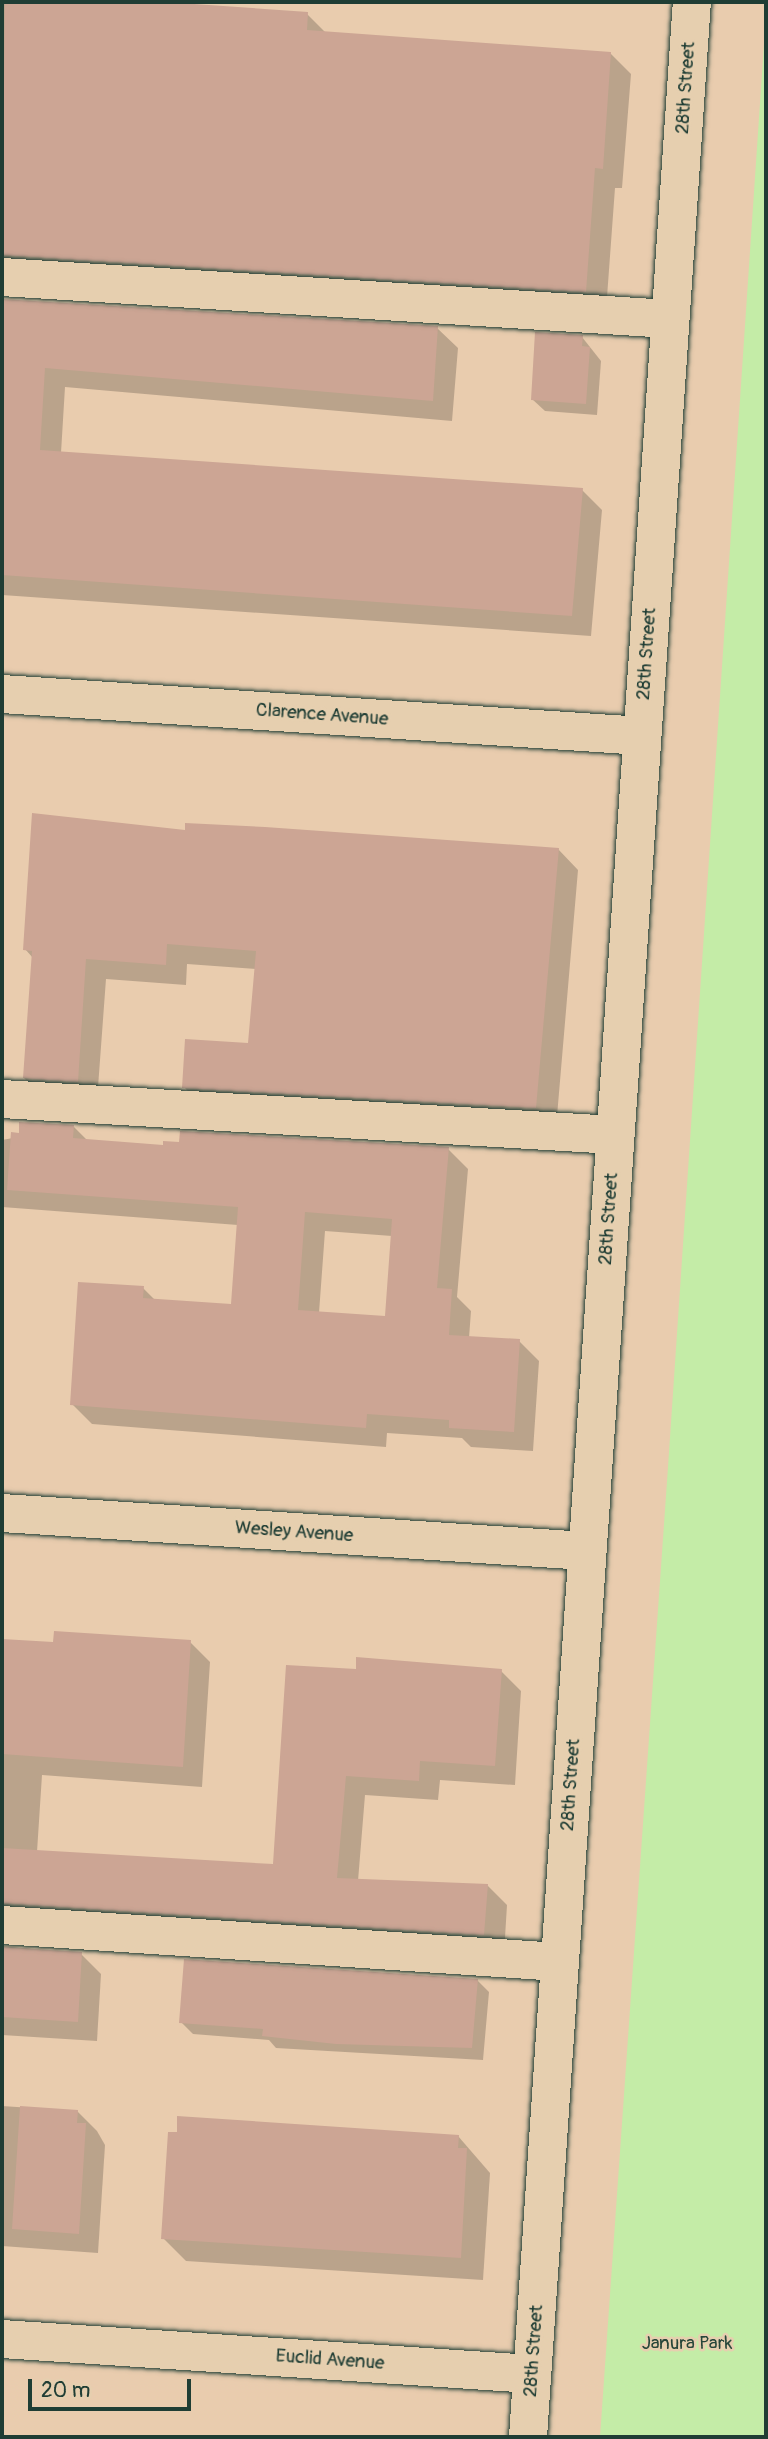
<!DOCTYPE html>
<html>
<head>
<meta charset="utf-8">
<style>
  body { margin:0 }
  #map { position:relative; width:768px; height:2439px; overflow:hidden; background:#e9ccae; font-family:Pangolin,sans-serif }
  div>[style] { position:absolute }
  .green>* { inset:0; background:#c4eca7 }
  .shadow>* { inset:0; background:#0003 }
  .building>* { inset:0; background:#cca594 }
  .roads { filter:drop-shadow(0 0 2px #1f3d34) drop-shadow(0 0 2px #1f3d34) }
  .minor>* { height:38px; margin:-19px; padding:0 19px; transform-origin:19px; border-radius:19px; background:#e6cfaf }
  span { translate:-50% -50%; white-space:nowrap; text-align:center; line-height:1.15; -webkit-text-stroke:5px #e6cfaf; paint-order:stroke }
  .street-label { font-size:19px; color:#1f3d34 }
  .park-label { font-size:19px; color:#27463a }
  .frame { position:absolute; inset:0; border:4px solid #1f3d34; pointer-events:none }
  .scale { position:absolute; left:28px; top:2379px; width:163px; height:32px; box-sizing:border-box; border:4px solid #1f3d34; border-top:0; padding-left:9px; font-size:21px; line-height:24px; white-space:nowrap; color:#1f3d34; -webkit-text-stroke:5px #e6cfaf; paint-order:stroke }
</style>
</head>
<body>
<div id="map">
  <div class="green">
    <i style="clip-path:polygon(766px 14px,766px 2437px,600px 2437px,668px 1467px)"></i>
  </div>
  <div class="shadow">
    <i style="clip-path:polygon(2px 2px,152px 2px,307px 14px,327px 34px,610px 53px,631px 74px,622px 188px,615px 188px,606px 311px,2px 293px)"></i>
    <i style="clip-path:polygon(2px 301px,437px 328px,458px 348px,452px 421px,65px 387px,61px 453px,582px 490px,602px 510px,591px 636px,2px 595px)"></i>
    <i style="clip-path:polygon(582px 337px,601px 361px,597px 415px,545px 411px,532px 399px)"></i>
    <i style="clip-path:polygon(186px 832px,558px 849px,578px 870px,556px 1128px,204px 1108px,184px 1087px,249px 1045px,256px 969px,187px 964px,186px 985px,106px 979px,97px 1101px,45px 1098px,24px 1078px,33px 958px,25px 949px)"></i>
    <i style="clip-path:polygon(evenodd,74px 1127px,88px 1141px,164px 1147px,448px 1149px,468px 1169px,457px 1297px,471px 1311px,469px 1338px,519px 1341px,539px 1361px,533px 1451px,471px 1447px,462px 1438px,387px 1433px,386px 1447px,92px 1424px,72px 1404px,143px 1288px,156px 1301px,232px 1306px,238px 1225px,2px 1207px,2px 1140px,74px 1127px,325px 1231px,392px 1236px,386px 1318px,319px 1313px,325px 1231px)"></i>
    <i style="clip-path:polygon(2px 1640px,55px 1644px,190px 1642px,210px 1662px,202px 1787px,42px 1775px,37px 1852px,274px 1866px,357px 1670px,501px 1671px,521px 1691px,515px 1785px,440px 1780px,438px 1800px,365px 1795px,358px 1881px,487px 1885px,507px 1905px,504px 1954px,2px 1938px)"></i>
    <i style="clip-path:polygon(2px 1946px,81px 1954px,101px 1974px,97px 2041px,2px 2035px)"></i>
    <i style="clip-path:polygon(477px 1980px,489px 1992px,483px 2060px,276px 2048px,269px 2040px,193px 2034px,181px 2022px)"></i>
    <i style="clip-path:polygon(2px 2106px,77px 2111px,97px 2131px,105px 2145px,98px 2253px,2px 2246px)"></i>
    <i style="clip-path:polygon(458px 2136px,490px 2173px,483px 2280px,186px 2261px,163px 2238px)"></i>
  </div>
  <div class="building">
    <i style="clip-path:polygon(5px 2px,165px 2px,308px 12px,307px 30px,611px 52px,603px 169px,595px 168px,586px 292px,2px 255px)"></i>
    <i style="clip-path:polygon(2px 299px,438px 326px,433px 401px,45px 368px,40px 450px,583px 488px,572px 616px,2px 575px)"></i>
    <i style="clip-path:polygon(535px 332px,583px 335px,582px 346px,590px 347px,586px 404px,531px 400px)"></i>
    <i style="clip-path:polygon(32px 813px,185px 830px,185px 823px,265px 827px,559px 848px,536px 1108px,182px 1088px,185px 1039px,248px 1043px,256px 951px,167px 944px,166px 965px,86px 959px,78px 1082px,23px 1078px,32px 951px,23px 950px)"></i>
    <i style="clip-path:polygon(evenodd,19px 1122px,74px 1125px,73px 1138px,163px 1145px,163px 1141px,179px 1142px,180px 1131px,449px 1147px,437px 1288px,452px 1289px,449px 1335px,520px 1339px,514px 1432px,449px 1428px,449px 1420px,367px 1414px,366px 1428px,70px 1405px,78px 1282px,144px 1286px,143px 1298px,231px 1304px,238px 1207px,7px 1190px,11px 1132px,19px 1133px,19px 1122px,305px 1212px,392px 1219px,385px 1316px,298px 1310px,305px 1212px)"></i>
    <i style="clip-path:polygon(54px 1631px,191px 1640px,183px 1767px,2px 1754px,2px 1639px,53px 1642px)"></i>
    <i style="clip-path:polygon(356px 1657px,502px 1669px,495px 1766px,420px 1761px,419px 1781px,346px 1776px,337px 1878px,488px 1884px,484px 1935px,2px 1903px,2px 1848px,273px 1864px,286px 1665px,356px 1669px)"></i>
    <i style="clip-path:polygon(2px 1947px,82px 1952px,78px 2022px,2px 2017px)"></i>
    <i style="clip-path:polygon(184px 1959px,478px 1979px,472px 2048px,336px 2044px,262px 2036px,263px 2029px,179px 2023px)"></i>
    <i style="clip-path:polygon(20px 2106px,78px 2110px,77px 2123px,86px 2123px,79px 2234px,12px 2229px)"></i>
    <i style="clip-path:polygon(177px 2116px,459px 2135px,458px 2148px,467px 2148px,461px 2258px,161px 2239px,168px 2132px,177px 2132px)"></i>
  </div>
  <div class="roads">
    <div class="minor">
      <i style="left:2px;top:277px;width:669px;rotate:3.6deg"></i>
      <i style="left:2px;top:694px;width:641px;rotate:3.75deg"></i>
      <i style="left:2px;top:1099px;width:614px;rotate:3.36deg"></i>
      <i style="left:2px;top:1513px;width:586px;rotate:3.72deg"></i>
      <i style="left:2px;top:1925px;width:558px;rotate:3.8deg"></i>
      <i style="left:2px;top:2339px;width:531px;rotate:3.78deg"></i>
      <i style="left:528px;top:2437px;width:2441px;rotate:-86.15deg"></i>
    </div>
  </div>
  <div class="street-label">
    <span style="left:686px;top:88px;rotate:-86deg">28th Street</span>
    <span style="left:647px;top:654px;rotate:-86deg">28th Street</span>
    <span style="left:322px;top:715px;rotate:4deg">Clarence Avenue</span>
    <span style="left:609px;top:1219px;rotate:-86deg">28th Street</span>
    <span style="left:294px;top:1532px;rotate:4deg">Wesley Avenue</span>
    <span style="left:571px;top:1785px;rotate:-86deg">28th Street</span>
    <span style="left:534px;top:2351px;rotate:-86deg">28th Street</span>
    <span style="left:330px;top:2360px;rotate:4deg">Euclid Avenue</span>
  </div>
  <div class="park-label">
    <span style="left:687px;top:2344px">Janura Park</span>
  </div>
  <div class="frame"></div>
  <div class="scale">20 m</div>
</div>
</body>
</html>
